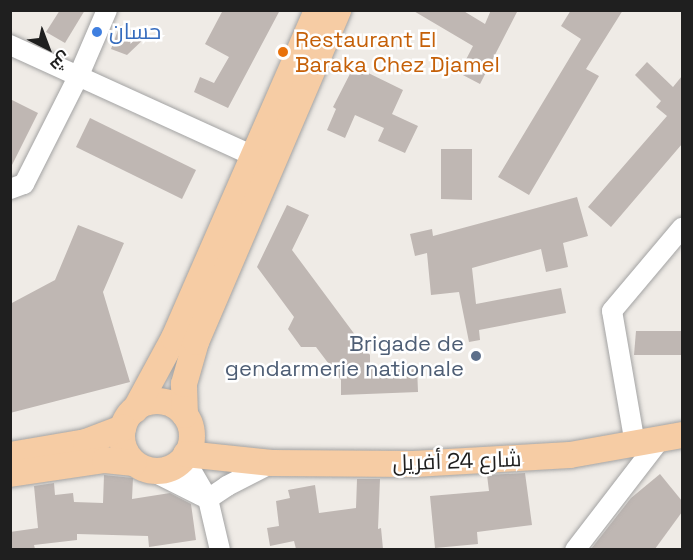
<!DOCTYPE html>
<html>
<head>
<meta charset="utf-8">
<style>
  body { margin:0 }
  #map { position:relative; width:693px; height:560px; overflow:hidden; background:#efebe6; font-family:"Space Grotesk",Cairo,sans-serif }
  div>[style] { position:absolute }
  .building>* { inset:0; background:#bfb7b3 }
  .roads { filter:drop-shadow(0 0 2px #a3a3a3) drop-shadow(0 0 2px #a3a3a3) }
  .minor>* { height:20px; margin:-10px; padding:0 10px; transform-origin:10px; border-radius:10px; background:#fff }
  .major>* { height:26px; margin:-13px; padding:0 13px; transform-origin:13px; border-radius:13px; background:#f6cca4 }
  .major>.ring { margin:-13px; padding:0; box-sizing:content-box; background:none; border:26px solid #f6cca4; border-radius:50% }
  .dots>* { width:16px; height:16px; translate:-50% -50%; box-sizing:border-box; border:3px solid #fff; border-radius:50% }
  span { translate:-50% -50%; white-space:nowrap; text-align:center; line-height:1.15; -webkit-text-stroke:5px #fff; paint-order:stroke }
  .shop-label { font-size:22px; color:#366cbe }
  .left { translate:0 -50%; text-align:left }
  .food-label { font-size:22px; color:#c56008 }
  .service-label { font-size:22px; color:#4e5e75 }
  .right { translate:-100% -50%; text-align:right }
  .street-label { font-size:22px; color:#1f1f1f }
  .frame { position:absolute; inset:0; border:12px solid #1f1f1f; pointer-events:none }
  .north { position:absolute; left:18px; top:18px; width:60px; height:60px; -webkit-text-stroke:4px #fff; paint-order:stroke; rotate:138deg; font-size:16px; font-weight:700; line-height:24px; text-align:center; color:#1f1f1f }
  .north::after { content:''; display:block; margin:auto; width:21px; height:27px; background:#1f1f1f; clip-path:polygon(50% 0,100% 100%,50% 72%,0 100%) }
</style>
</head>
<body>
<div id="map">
  <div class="building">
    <i style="clip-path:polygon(60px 10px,85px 10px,65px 43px,46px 32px)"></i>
    <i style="clip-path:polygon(223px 10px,280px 10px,228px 108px,194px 92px,200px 77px,214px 83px,229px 57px,205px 44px)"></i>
    <i style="clip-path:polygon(412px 10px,462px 10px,485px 24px,491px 10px,518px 10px,480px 84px,459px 73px,473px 46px)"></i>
    <i style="clip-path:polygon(571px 10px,623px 10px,586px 69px,599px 76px,529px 195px,498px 177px,581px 39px,561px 26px)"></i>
    <i style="clip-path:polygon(120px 25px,147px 36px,127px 55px,111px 49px)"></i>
    <i style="clip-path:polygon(647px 62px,673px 87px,682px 76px,682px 144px,611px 227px,588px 207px,667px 116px,656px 107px,661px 101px,635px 75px)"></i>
    <i style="clip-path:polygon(354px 66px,403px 90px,392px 114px,418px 126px,405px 153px,378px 141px,384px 128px,355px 115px,345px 138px,327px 130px,336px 109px,333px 107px)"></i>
    <i style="clip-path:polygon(10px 99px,38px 113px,10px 169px)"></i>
    <i style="clip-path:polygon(90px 118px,196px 170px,182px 199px,76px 147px)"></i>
    <i style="clip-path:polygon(441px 149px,472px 149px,472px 200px,441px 199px)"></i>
    <i style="clip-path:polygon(577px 197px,588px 236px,563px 243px,568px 267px,546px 272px,541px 249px,472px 268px,476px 304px,561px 288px,566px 313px,479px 330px,480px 340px,469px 342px,459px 292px,431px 295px,427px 253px,415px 256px,410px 234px,432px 229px,433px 236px)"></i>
    <i style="clip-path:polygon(287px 205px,309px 215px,292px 250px,370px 355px,370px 368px,417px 366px,418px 392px,341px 395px,341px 380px,316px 347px,301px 347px,288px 329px,294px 317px,257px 267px)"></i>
    <i style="clip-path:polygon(78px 225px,124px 243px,103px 292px,130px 382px,10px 413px,10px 304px,55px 280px)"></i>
    <i style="clip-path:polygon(636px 331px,682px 331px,682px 355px,634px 355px)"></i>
    <i style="clip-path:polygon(525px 473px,532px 525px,477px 532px,478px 544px,435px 548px,430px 496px,489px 491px,487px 475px)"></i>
    <i style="clip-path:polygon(660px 474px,682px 501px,682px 512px,655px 549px,591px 549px,631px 498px)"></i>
    <i style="clip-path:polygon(104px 475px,133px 478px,132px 499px,170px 493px,191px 504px,196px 540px,149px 547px,148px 536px,77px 534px,77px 540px,34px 545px,35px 549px,10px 549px,10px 532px,38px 528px,34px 486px,54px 483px,55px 495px,73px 493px,74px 502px,103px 503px)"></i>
    <i style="clip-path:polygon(357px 479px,380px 479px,378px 529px,381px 528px,383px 549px,296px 549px,294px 541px,270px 546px,267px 528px,279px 526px,276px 501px,290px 498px,288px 490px,315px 485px,319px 513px,356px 508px)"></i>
  </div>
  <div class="roads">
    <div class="minor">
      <i style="left:10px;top:45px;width:280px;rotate:24.5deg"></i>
      <i style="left:10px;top:189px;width:15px;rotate:-20deg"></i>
      <i style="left:24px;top:184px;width:122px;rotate:-63.2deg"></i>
      <i style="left:79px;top:75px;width:71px;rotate:-66.7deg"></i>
      <i style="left:635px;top:444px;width:135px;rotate:-99.8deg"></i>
      <i style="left:612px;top:311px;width:109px;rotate:-49.9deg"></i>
      <i style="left:184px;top:458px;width:48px;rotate:59.7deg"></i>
      <i style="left:208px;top:499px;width:52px;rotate:76.8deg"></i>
      <i style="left:152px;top:471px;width:63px;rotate:26.6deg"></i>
      <i style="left:208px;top:499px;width:23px;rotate:-34deg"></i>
      <i style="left:227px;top:486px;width:51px;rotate:-27.1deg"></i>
      <i style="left:575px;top:550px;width:138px;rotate:-52.4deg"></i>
    </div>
    <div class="major">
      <i class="ring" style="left:122px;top:401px;width:44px;height:44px"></i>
      <i style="left:135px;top:410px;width:82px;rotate:-61.6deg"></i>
      <i style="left:174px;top:338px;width:358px;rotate:-66.4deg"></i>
      <i style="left:185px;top:415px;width:31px;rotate:-92deg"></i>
      <i style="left:184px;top:384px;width:44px;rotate:-74.1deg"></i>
      <i style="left:196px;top:342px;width:361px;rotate:-66.8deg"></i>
      <i style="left:186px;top:454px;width:86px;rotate:6deg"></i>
      <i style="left:272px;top:463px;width:142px;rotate:0.4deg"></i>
      <i style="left:414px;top:464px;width:156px;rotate:-3.3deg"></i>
      <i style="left:570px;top:455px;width:114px;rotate:-10.1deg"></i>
      <i style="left:10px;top:455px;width:77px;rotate:-9.7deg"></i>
      <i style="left:86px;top:442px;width:40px;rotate:-21deg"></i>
      <i style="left:10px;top:474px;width:96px;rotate:-8.4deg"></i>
      <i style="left:105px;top:460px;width:29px;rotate:6deg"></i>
    </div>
  </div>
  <div class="dots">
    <i style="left:97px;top:32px;background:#3f7fe0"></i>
    <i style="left:283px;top:52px;background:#e8710a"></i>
    <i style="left:476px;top:356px;background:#5c6f8a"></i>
  </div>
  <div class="shop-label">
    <span class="left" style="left:109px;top:32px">حسان</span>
  </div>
  <div class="food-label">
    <span class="left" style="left:295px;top:52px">Restaurant El<br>Baraka Chez Djamel</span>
  </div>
  <div class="service-label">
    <span class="right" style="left:464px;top:356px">Brigade de<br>gendarmerie nationale</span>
  </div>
  <div class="street-label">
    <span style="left:457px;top:461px;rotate:-2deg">شارع 24 أفريل</span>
  </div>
  <div class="frame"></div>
  <div class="north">ش</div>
</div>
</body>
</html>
